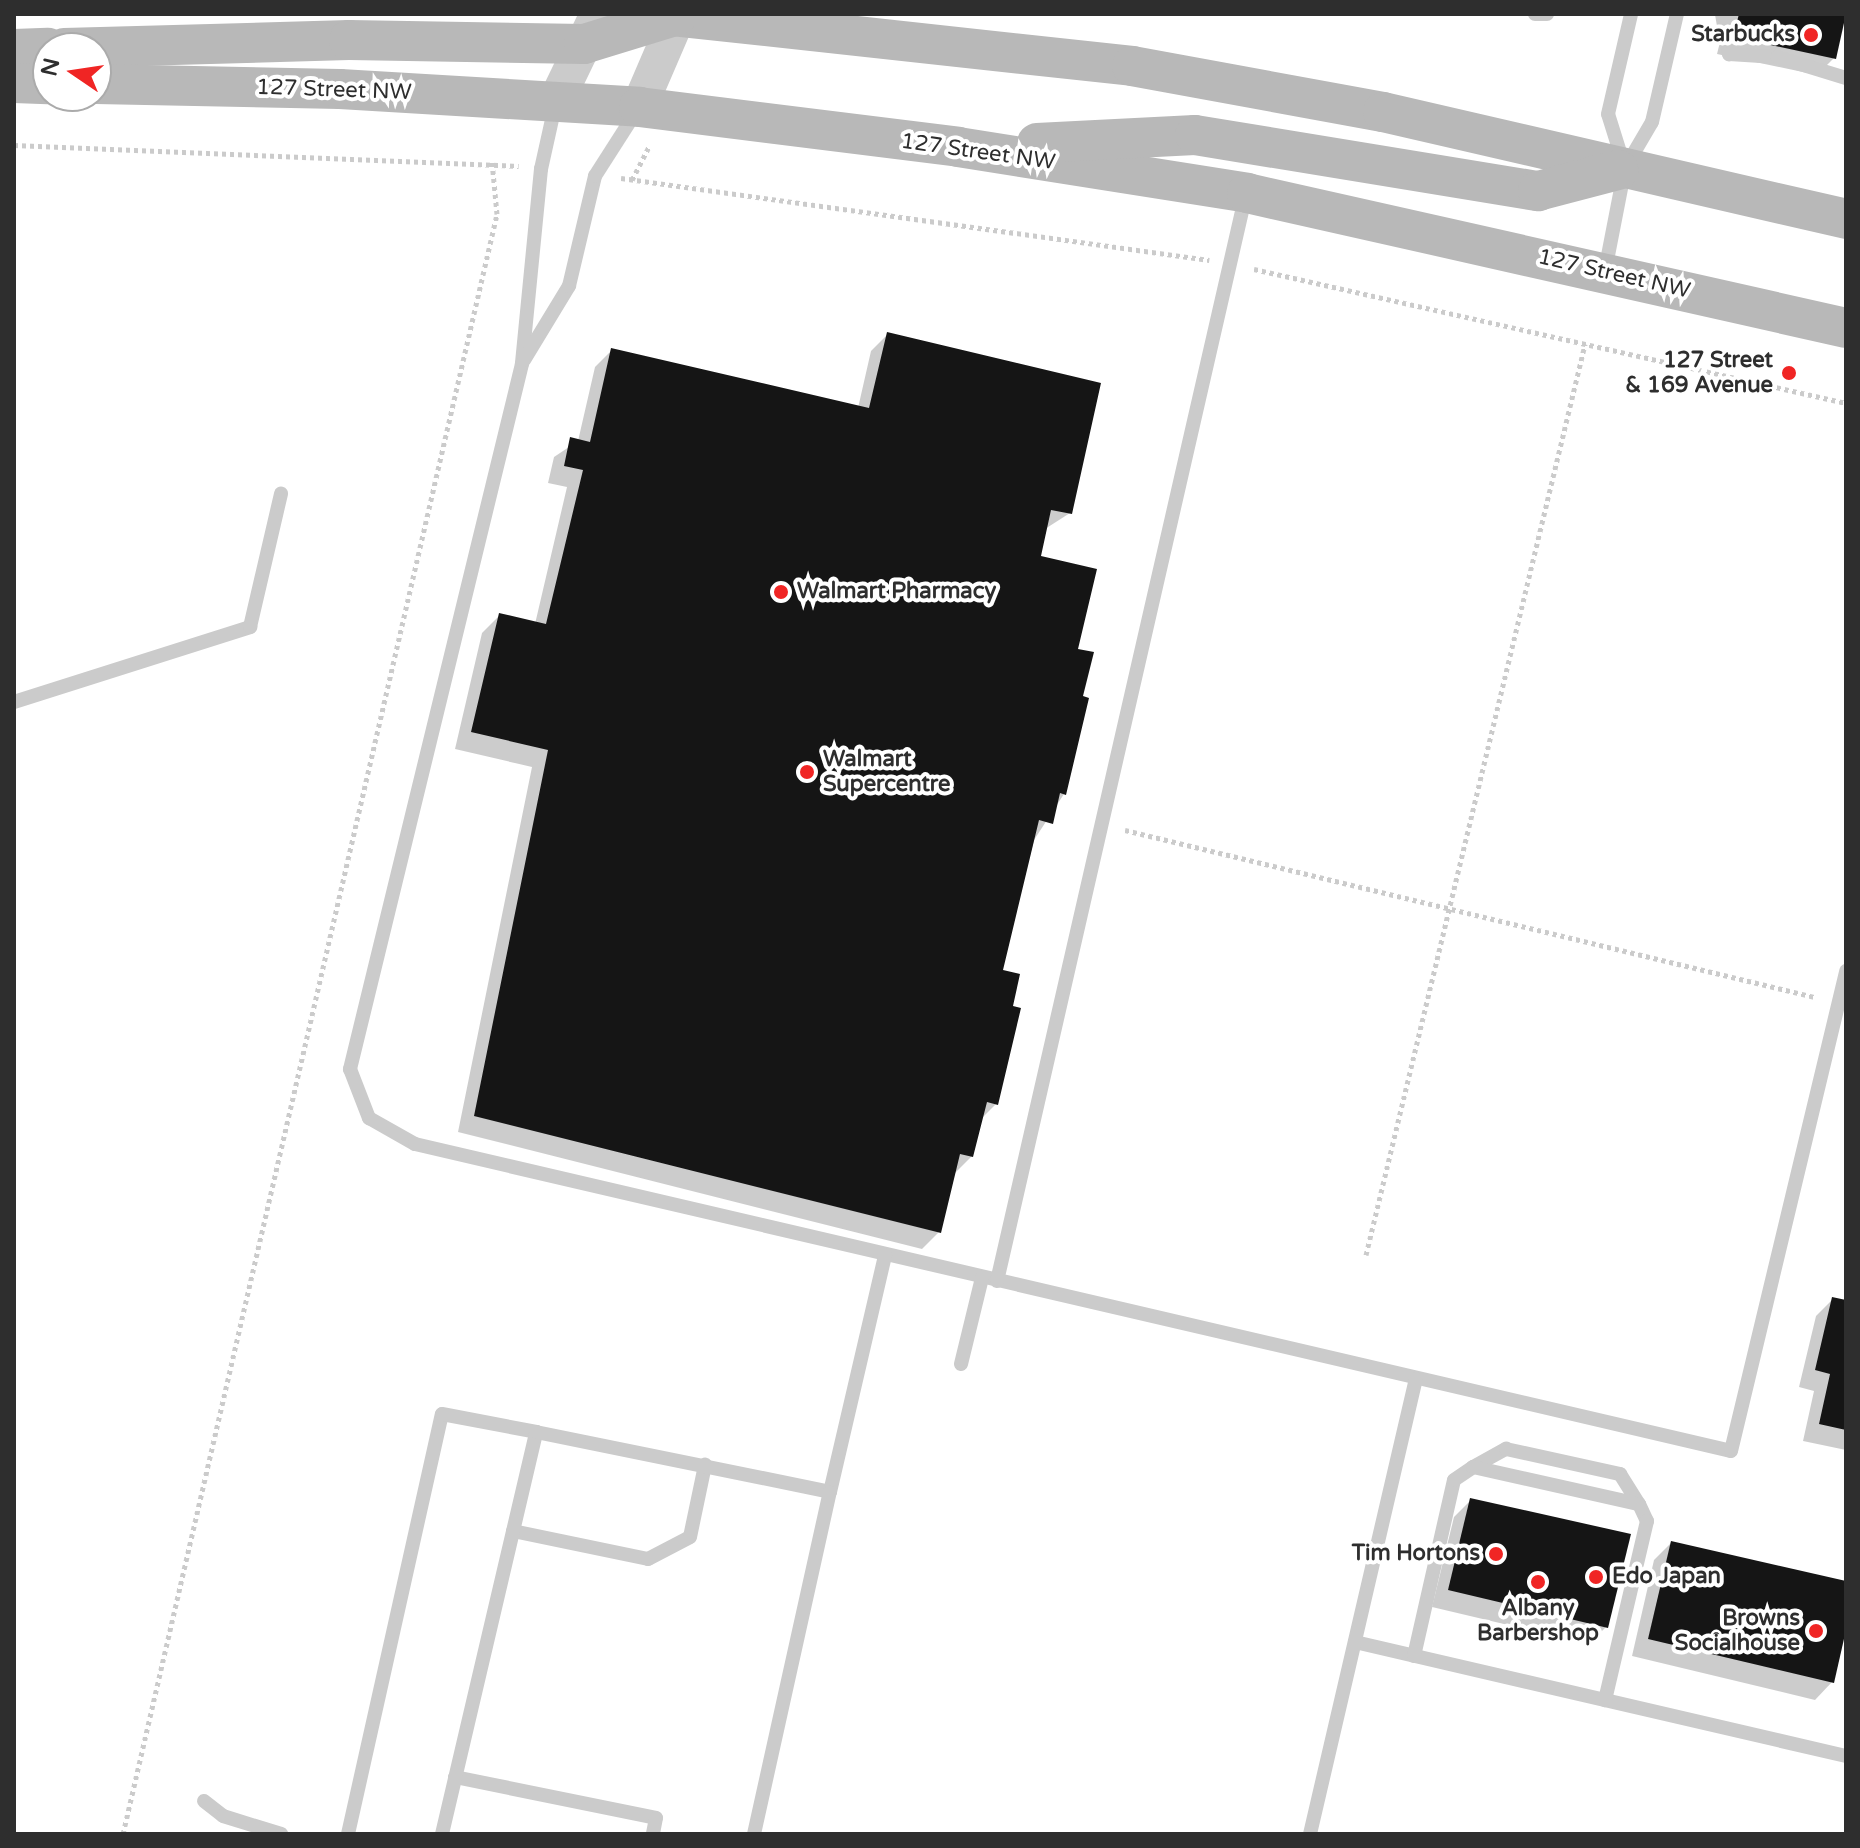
<!DOCTYPE html>
<html>
<head>
<meta charset="utf-8">
<style>
  body { margin:0 }
  #map { position:relative; width:1860px; height:1848px; overflow:hidden; background:#fff; font-family:"Varela Round",sans-serif }
  div>[style] { position:absolute }
  .shadow>* { inset:0; background:#0003 }
  .building>* { inset:0; background:#151515 }
  .path>* { height:5px; margin-top:-2.5px; transform-origin:0; background:repeating-linear-gradient(90deg,#cbcbcb 0 4px,transparent 0 8px) }
  .service>* { height:14px; margin:-7px; padding:0 7px; transform-origin:7px; border-radius:7px; background:#cbcbcb }
  .tertiary>* { height:36px; margin:-18px; padding:0 18px; transform-origin:18px; border-radius:18px; background:#cbcbcb }
  .secondary>* { height:40px; margin:-20px; padding:0 20px; transform-origin:20px; border-radius:20px; background:#b8b8b8 }
  .dots>* { width:22px; height:22px; translate:-50% -50%; box-sizing:border-box; border:4px solid #fff; border-radius:50% }
  span { translate:-50% -50%; white-space:nowrap; text-align:center; line-height:1.15; -webkit-text-stroke:8px #fff; paint-order:stroke }
  .poi-label { font-size:22px; color:#2e2e2e; font-weight:700 }
  .right { translate:-100% -50%; text-align:right }
  .left { translate:0 -50%; text-align:left }
  .street-label { font-size:22px; color:#2e2e2e }
  .frame { position:absolute; inset:0; border:16px solid #2e2e2e; pointer-events:none }
  .north { position:absolute; left:32px; top:32px; width:80px; height:80px; box-sizing:border-box; background:#fff; border:2px solid #ababab; border-radius:50%; rotate:283deg; font-size:22px; font-weight:700; line-height:32px; text-align:center; color:#2e2e2e }
  .north::after { content:''; display:block; margin:auto; width:28px; height:36px; background:#f02524; clip-path:polygon(50% 0,100% 100%,50% 72%,0 100%) }
</style>
</head>
<body>
<div id="map">
  <div class="shadow">
    <i style="clip-path:polygon(1727px 14px,1845px 14px,1834px 58px,1817px 75px,1717px 54px)"></i>
    <i style="clip-path:polygon(888px 334px,1070px 513px,1045px 529px,1038px 557px,1076px 650px,1081px 697px,1064px 794px,1034px 840px,1001px 971px,996px 1104px,980px 1120px,972px 1156px,955px 1173px,939px 1232px,922px 1249px,458px 1132px,532px 767px,455px 749px,482px 633px,499px 616px,535px 624px,567px 487px,548px 483px,554px 457px,578px 441px,595px 367px,612px 350px,858px 408px,871px 351px)"></i>
    <i style="clip-path:polygon(1833px 1299px,1846px 1302px,1846px 1450px,1803px 1441px,1814px 1391px,1799px 1387px,1816px 1316px)"></i>
    <i style="clip-path:polygon(1471px 1500px,1606px 1627px,1589px 1644px,1432px 1607px,1454px 1517px)"></i>
    <i style="clip-path:polygon(1671px 1543px,1846px 1583px,1832px 1682px,1815px 1700px,1632px 1656px,1654px 1560px)"></i>
  </div>
  <div class="building">
    <i style="clip-path:polygon(1739px 14px,1846px 14px,1836px 59px,1733px 37px)"></i>
    <i style="clip-path:polygon(887px 332px,1101px 383px,1072px 514px,1051px 510px,1041px 556px,1097px 569px,1078px 649px,1094px 652px,1083px 696px,1089px 698px,1066px 795px,1060px 793px,1053px 824px,1039px 820px,1003px 970px,1020px 974px,1013px 1006px,1021px 1008px,998px 1105px,987px 1102px,973px 1157px,960px 1154px,941px 1233px,474px 1116px,548px 750px,471px 732px,499px 613px,546px 624px,583px 470px,564px 466px,570px 437px,590px 442px,611px 348px,869px 408px)"></i>
    <i style="clip-path:polygon(1832px 1297px,1846px 1300px,1846px 1430px,1819px 1424px,1830px 1374px,1815px 1370px)"></i>
    <i style="clip-path:polygon(1470px 1498px,1631px 1534px,1608px 1628px,1448px 1590px)"></i>
    <i style="clip-path:polygon(1671px 1541px,1846px 1581px,1846px 1630px,1834px 1683px,1648px 1639px)"></i>
  </div>
  <div class="path">
    <i style="left:14px;top:145px;width:505px;rotate:2.38deg"></i>
    <i style="left:621px;top:178px;width:594px;rotate:7.94deg"></i>
    <i style="left:632px;top:180px;width:39px;rotate:-63deg"></i>
    <i style="left:1254px;top:269px;width:607px;rotate:12.75deg"></i>
    <i style="left:1125px;top:830px;width:710px;rotate:13.61deg"></i>
    <i style="left:1366px;top:1255px;width:937px;rotate:-76.48deg"></i>
    <i style="left:123px;top:1834px;width:1663px;rotate:-77deg"></i>
    <i style="left:497px;top:214px;width:53px;rotate:-95.4deg"></i>
  </div>
  <div class="service">
    <i style="left:1535px;top:14px;width:12px"></i>
    <i style="left:1722px;top:14px;width:41px;rotate:80.1deg"></i>
    <i style="left:1729px;top:54px;width:48px;rotate:3.6deg"></i>
    <i style="left:1777px;top:57px;width:72px;rotate:16.9deg"></i>
    <i style="left:555px;top:106px;width:65px;rotate:102.5deg"></i>
    <i style="left:541px;top:169px;width:196px;rotate:95.6deg"></i>
    <i style="left:522px;top:364px;width:726px;rotate:103.71deg"></i>
    <i style="left:350px;top:1069px;width:53px;rotate:68.8deg"></i>
    <i style="left:369px;top:1118px;width:53px;rotate:29.5deg"></i>
    <i style="left:415px;top:1144px;width:1351px;rotate:13.13deg"></i>
    <i style="left:1731px;top:1451px;width:494px;rotate:-76.5deg"></i>
    <i style="left:1624px;top:165px;width:53px;rotate:-107.4deg"></i>
    <i style="left:1608px;top:114px;width:103px;rotate:-77deg"></i>
    <i style="left:1605px;top:271px;width:105px;rotate:-79deg"></i>
    <i style="left:1625px;top:168px;width:53px;rotate:-59.6deg"></i>
    <i style="left:1652px;top:122px;width:111px;rotate:-77deg"></i>
    <i style="left:524px;top:360px;width:87px;rotate:-58.7deg"></i>
    <i style="left:569px;top:286px;width:113px;rotate:-76.7deg"></i>
    <i style="left:595px;top:176px;width:76px;rotate:-57.4deg"></i>
    <i style="left:14px;top:702px;width:248px;rotate:-17.6deg"></i>
    <i style="left:250px;top:627px;width:137px;rotate:-76.9deg"></i>
    <i style="left:997px;top:1281px;width:1115px;rotate:-77.1deg"></i>
    <i style="left:961px;top:1364px;width:89px;rotate:-76.3deg"></i>
    <i style="left:1473px;top:1467px;width:38px;rotate:-29deg"></i>
    <i style="left:1506px;top:1449px;width:117px;rotate:12.4deg"></i>
    <i style="left:1620px;top:1474px;width:36px;rotate:58deg"></i>
    <i style="left:513px;top:1531px;width:138px;rotate:11.7deg"></i>
    <i style="left:648px;top:1559px;width:47px;rotate:-27.6deg"></i>
    <i style="left:690px;top:1537px;width:74px;rotate:-78.2deg"></i>
    <i style="left:1355px;top:1642px;width:504px;rotate:13.07deg"></i>
    <i style="left:1414px;top:1656px;width:180px;rotate:-77.2deg"></i>
    <i style="left:1454px;top:1480px;width:23px;rotate:-34deg"></i>
    <i style="left:1473px;top:1467px;width:170px;rotate:12.6deg"></i>
    <i style="left:1639px;top:1504px;width:19px;rotate:65deg"></i>
    <i style="left:1647px;top:1521px;width:184px;rotate:103.2deg"></i>
    <i style="left:455px;top:1777px;width:205px;rotate:11.5deg"></i>
    <i style="left:656px;top:1818px;width:16px;rotate:101deg"></i>
    <i style="left:204px;top:1801px;width:24px;rotate:38deg"></i>
    <i style="left:223px;top:1816px;width:61px;rotate:17.2deg"></i>
    <i style="left:348px;top:1834px;width:430px;rotate:-77.4deg"></i>
    <i style="left:442px;top:1414px;width:96px;rotate:10.8deg"></i>
    <i style="left:442px;top:1834px;width:413px;rotate:-76.8deg"></i>
    <i style="left:536px;top:1432px;width:300px;rotate:11.5deg"></i>
    <i style="left:830px;top:1492px;width:243px;rotate:-76.9deg"></i>
    <i style="left:754px;top:1834px;width:350px;rotate:-77.5deg"></i>
    <i style="left:1310px;top:1834px;width:467px;rotate:-76.9deg"></i>
  </div>
  <div class="tertiary">
    <i style="left:556px;top:101px;width:97px;rotate:-64.2deg"></i>
    <i style="left:639px;top:107px;width:101px;rotate:-66.7deg"></i>
  </div>
  <div class="secondary">
    <i style="left:654px;top:14px;width:481px;rotate:6.2deg"></i>
    <i style="left:1132px;top:66px;width:255px;rotate:10.4deg"></i>
    <i style="left:1383px;top:112px;width:475px;rotate:13deg"></i>
    <i style="left:64px;top:48px;width:285px;rotate:-1.6deg"></i>
    <i style="left:349px;top:40px;width:235px;rotate:1deg"></i>
    <i style="left:584px;top:44px;width:98px;rotate:-17.1deg"></i>
    <i style="left:14px;top:49px;width:34px;rotate:-2deg"></i>
    <i style="left:14px;top:83px;width:34px;rotate:2deg"></i>
    <i style="left:96px;top:84px;width:244px;rotate:1.2deg"></i>
    <i style="left:340px;top:89px;width:300px;rotate:3.4deg"></i>
    <i style="left:639px;top:107px;width:321px;rotate:7.1deg"></i>
    <i style="left:958px;top:147px;width:293px;rotate:9deg"></i>
    <i style="left:1247px;top:193px;width:614px;rotate:12.7deg"></i>
    <i style="left:1037px;top:143px;width:158px;rotate:-2.9deg"></i>
    <i style="left:1195px;top:135px;width:348px;rotate:9.3deg"></i>
    <i style="left:1538px;top:191px;width:83px;rotate:-14.7deg"></i>
  </div>
  <div class="dots">
    <i style="left:1811px;top:35px;background:#f02524"></i>
    <i style="left:1789px;top:373px;background:#f02524"></i>
    <i style="left:781px;top:592px;background:#f02524"></i>
    <i style="left:807px;top:772px;background:#f02524"></i>
    <i style="left:1496px;top:1554px;background:#f02524"></i>
    <i style="left:1596px;top:1577px;background:#f02524"></i>
    <i style="left:1538px;top:1582px;background:#f02524"></i>
    <i style="left:1816px;top:1631px;background:#f02524"></i>
  </div>
  <div class="poi-label">
    <span class="right" style="left:1795px;top:35px">Starbucks</span>
    <span class="right" style="left:1773px;top:373px">127 Street<br>&amp; 169 Avenue</span>
    <span class="left" style="left:797px;top:592px">Walmart Pharmacy</span>
    <span class="left" style="left:823px;top:772px">Walmart<br>Supercentre</span>
    <span class="right" style="left:1480px;top:1554px">Tim Hortons</span>
    <span class="left" style="left:1612px;top:1577px">Edo Japan</span>
    <span style="left:1538px;top:1621px">Albany<br>Barbershop</span>
    <span class="right" style="left:1800px;top:1631px">Browns<br>Socialhouse</span>
  </div>
  <div class="street-label">
    <span style="left:334px;top:90px;rotate:2deg">127 Street NW</span>
    <span style="left:978px;top:152px;rotate:8deg">127 Street NW</span>
    <span style="left:1614px;top:274px;rotate:13deg">127 Street NW</span>
  </div>
  <div class="frame"></div>
  <div class="north">N</div>
</div>
</body>
</html>
